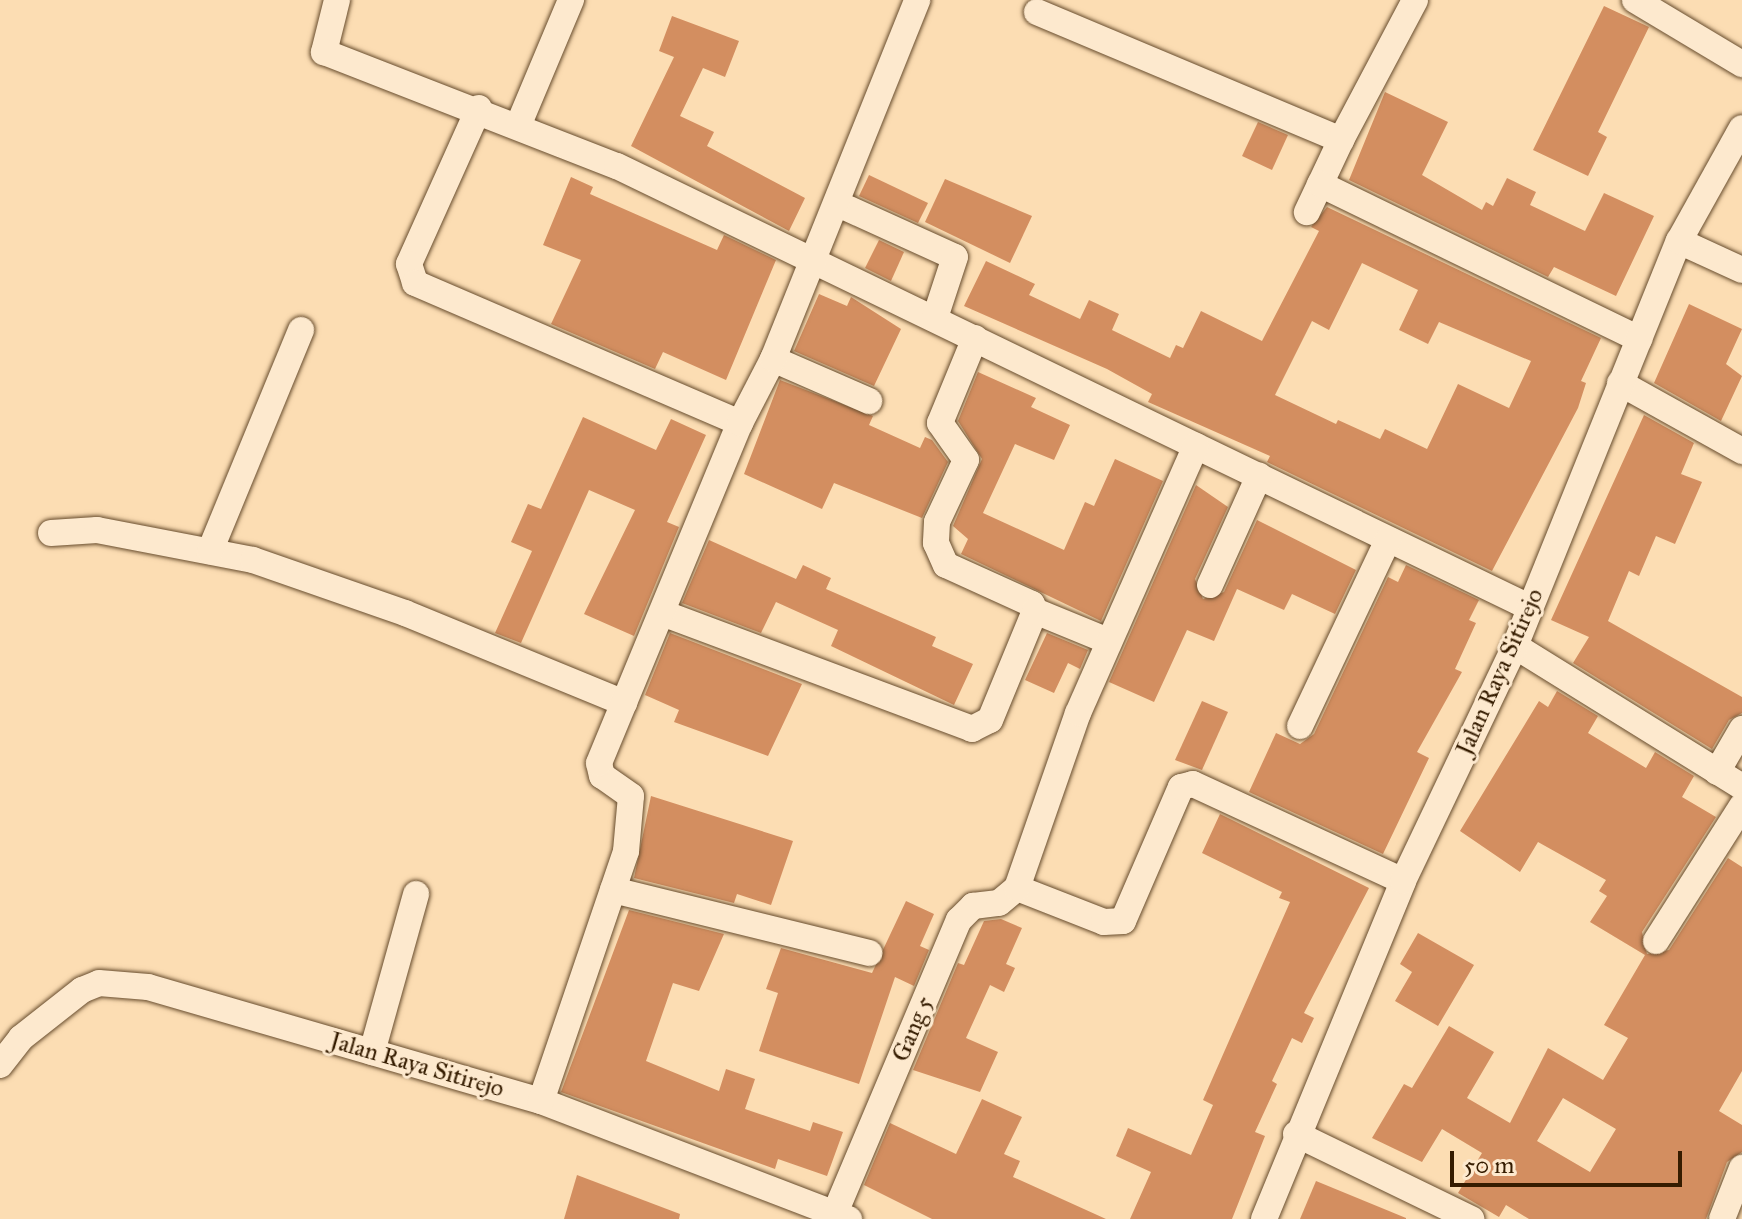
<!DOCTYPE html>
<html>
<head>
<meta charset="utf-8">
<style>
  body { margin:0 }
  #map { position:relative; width:1742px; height:1219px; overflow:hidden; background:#fcddb3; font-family:"IM FELL Great Primer",serif }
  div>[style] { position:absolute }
  .building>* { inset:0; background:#d38e60 }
  .roads { filter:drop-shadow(0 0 2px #674c2d) drop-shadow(0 0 2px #674c2d) }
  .street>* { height:26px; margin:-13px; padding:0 13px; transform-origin:13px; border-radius:13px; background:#fde9ce }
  span { translate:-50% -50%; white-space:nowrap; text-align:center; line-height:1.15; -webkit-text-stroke:6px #fde9ce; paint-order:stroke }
  .street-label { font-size:24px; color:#351c00 }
  .scale { position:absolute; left:1450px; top:1151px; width:232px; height:36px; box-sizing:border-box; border:4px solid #351c00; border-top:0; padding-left:10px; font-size:24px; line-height:28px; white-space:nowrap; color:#351c00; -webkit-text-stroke:6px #fde9ce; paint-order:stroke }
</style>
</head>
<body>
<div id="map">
  <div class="building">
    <i style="clip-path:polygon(1604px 6px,1649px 27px,1598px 132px,1607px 137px,1588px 176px,1533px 150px)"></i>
    <i style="clip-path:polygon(672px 16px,739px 41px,725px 77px,703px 68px,680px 116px,714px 132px,707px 146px,805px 198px,789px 231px,631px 146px,674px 57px,659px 51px)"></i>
    <i style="clip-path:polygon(1385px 92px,1448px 122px,1422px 175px,1482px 210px,1486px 202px,1493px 206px,1507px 178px,1536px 192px,1530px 205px,1585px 231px,1604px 193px,1654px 216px,1616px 296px,1554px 267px,1548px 277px,1349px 180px)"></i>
    <i style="clip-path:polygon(1258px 122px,1288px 135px,1272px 170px,1242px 156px)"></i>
    <i style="clip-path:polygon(869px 175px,928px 203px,918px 223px,859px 196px)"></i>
    <i style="clip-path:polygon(571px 177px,593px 187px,590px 194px,717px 250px,724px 235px,776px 260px,726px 380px,663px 352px,655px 369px,551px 324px,581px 260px,543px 245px)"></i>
    <i style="clip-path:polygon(945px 179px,1032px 216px,1010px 263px,925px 222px)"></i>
    <i style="clip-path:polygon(evenodd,1327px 207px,1601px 338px,1581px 381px,1586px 383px,1578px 408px,1492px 571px,1267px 462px,1270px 456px,1148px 402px,1152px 394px,1107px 369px,964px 306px,986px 261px,1035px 284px,1029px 295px,1080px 319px,1089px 300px,1119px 314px,1112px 330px,1170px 358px,1176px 345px,1183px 348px,1201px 311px,1262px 341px,1319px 231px,1311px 227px,1327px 207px,1362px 263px,1418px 290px,1399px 330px,1428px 344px,1439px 322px,1531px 361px,1509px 408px,1458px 384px,1427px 449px,1385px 429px,1380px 439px,1338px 420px,1336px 424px,1275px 395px,1312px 321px,1329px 330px,1362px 263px)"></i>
    <i style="clip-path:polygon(879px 240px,904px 252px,891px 281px,865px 268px)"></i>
    <i style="clip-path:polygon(819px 294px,847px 306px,851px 297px,901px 329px,874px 386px,794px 351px)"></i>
    <i style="clip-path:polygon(1689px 304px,1742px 329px,1726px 364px,1742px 376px,1721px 421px,1654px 383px)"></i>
    <i style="clip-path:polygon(978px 372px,1036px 398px,1031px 407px,1070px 425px,1054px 460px,1015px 444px,983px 513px,1064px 550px,1085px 502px,1094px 506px,1115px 459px,1163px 481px,1101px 621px,961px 554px,968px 539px,953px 526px,982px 459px,958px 421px)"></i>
    <i style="clip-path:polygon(780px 380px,873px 416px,869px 425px,920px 448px,925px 437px,932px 440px,948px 462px,922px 518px,834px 483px,822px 509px,744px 474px)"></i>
    <i style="clip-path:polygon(1644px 415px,1694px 443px,1681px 474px,1702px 482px,1675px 544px,1656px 536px,1639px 576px,1629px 571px,1608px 621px,1742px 697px,1742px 713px,1729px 720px,1712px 749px,1573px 663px,1589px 637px,1551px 620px)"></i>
    <i style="clip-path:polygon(583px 417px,656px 450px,671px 419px,706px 435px,667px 522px,679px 527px,634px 636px,584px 614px,635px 510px,589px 490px,521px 643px,495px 633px,532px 551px,511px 542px,528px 504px,541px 509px)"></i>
    <i style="clip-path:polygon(1196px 485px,1228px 507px,1195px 579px,1203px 599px,1224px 592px,1257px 520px,1356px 570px,1335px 614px,1292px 594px,1284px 610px,1237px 589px,1214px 641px,1187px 630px,1154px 702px,1109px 682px)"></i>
    <i style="clip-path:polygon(709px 540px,796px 579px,803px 565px,831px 578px,826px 589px,936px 637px,932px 646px,973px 664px,954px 705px,831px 646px,838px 630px,776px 602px,761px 633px,682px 603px)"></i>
    <i style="clip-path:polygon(1406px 565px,1479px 600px,1469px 620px,1476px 623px,1455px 669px,1462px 672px,1417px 752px,1429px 758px,1383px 854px,1249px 792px,1276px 733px,1300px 744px,1314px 734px,1388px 577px,1398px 582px)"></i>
    <i style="clip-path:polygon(670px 633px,802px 684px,768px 756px,674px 722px,679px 710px,645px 695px)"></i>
    <i style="clip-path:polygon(1047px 633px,1088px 650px,1080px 669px,1068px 663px,1054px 693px,1025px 680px)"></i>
    <i style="clip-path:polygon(evenodd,1557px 691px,1598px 716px,1588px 733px,1646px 768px,1655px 752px,1694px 776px,1682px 797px,1716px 817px,1642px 932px,1647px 954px,1669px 950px,1728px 858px,1742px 867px,1742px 1071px,1719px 1111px,1742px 1125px,1742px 1152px,1727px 1162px,1706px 1219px,1529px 1219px,1506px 1205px,1499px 1217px,1458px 1193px,1482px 1153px,1442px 1129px,1422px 1162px,1372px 1138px,1404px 1084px,1412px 1088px,1449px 1026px,1494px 1052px,1467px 1098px,1510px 1123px,1548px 1048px,1603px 1080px,1628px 1038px,1604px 1025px,1645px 955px,1590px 922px,1607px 896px,1599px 891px,1606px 880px,1538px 842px,1520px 872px,1460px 831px,1539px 701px,1548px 707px,1557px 691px,1563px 1098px,1616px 1129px,1590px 1172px,1537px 1141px,1563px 1098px)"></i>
    <i style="clip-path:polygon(1202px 701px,1228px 712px,1202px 770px,1175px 760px)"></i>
    <i style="clip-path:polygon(651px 796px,793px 841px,771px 905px,737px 894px,734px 903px,634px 878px)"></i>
    <i style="clip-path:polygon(1220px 814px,1369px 888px,1304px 1013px,1314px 1018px,1302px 1043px,1292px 1038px,1272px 1081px,1277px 1084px,1255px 1132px,1265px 1136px,1232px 1219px,1130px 1219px,1151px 1172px,1116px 1156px,1128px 1128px,1191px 1155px,1213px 1105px,1203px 1100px,1290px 902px,1279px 898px,1282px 892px,1202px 853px)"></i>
    <i style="clip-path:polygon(906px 901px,934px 914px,920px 946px,929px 950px,914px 986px,895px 977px,859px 1084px,759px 1051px,778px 993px,766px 989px,781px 948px,872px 973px)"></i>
    <i style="clip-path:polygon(629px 910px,724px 934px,699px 991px,673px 983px,646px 1061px,719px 1091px,726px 1069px,755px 1079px,745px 1109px,810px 1131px,813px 1122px,843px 1132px,827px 1176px,778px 1159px,775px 1169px,561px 1092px)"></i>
    <i style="clip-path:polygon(1001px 919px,1022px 928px,1006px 964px,1015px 968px,1004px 992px,990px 985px,966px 1038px,998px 1052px,980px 1092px,913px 1070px,958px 963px,964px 965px,984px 921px)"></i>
    <i style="clip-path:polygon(1418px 933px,1474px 965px,1438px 1026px,1395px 1001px,1412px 972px,1400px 964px)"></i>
    <i style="clip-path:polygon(982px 1099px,1022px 1117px,1004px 1154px,1020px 1161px,1013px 1177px,1106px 1219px,932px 1219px,864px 1185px,890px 1123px,956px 1154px)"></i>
    <i style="clip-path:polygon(577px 1175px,680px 1214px,679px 1219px,564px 1219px)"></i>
    <i style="clip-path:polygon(1316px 1181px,1406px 1218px,1406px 1219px,1300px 1219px)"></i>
  </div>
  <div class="roads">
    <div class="street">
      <i style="left:337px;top:0;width:54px;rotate:104deg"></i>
      <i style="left:324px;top:52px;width:314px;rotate:21.3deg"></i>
      <i style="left:617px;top:166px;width:1013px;rotate:25.81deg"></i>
      <i style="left:1635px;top:0;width:125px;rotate:30.9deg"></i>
      <i style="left:1037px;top:12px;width:330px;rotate:22.8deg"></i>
      <i style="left:1341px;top:140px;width:80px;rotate:115.3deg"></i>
      <i style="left:479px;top:108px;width:171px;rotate:114.2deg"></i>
      <i style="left:409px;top:264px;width:20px;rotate:72deg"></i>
      <i style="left:415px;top:283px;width:354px;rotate:23.3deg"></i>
      <i style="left:518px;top:126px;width:137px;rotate:-67.2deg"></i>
      <i style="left:1341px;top:140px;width:158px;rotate:-62.1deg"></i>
      <i style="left:1320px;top:184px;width:355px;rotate:25.9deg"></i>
      <i style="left:838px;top:204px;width:128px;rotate:24.4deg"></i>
      <i style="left:955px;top:257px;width:64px;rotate:108.2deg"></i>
      <i style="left:1679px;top:241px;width:69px;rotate:24.7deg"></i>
      <i style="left:975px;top:338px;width:92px;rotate:112.4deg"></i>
      <i style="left:940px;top:423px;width:45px;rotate:54.9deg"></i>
      <i style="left:966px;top:460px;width:68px;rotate:115.1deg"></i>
      <i style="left:937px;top:522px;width:21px;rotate:93deg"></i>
      <i style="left:936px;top:543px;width:24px;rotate:66deg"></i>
      <i style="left:946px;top:565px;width:94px;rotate:24.4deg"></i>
      <i style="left:1032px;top:604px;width:8px;rotate:67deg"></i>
      <i style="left:773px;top:359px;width:105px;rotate:23.6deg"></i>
      <i style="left:1620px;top:383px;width:140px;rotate:29.1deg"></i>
      <i style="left:51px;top:533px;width:46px;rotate:-3.7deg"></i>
      <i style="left:97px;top:530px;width:159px;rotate:10.9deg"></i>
      <i style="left:253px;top:560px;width:161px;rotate:19.2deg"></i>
      <i style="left:405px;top:613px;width:237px;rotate:22.3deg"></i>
      <i style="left:210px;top:551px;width:239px;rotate:-67.6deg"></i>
      <i style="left:1210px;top:585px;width:120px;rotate:-65.8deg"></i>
      <i style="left:665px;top:614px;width:328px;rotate:20.5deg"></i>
      <i style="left:972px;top:729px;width:20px;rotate:-27deg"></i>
      <i style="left:990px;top:720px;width:118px;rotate:-67.6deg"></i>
      <i style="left:1035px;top:611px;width:79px;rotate:22.3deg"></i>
      <i style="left:1515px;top:646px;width:267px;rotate:31.8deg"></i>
      <i style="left:1300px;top:726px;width:206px;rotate:-64.7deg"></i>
      <i style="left:1717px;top:772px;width:50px;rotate:-59.8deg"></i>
      <i style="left:1017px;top:888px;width:93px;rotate:21.3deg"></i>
      <i style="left:1104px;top:922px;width:19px;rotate:-3deg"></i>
      <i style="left:1123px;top:921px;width:146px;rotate:-66.6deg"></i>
      <i style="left:1181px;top:787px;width:12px;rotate:-14deg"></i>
      <i style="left:1193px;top:784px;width:231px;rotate:24.8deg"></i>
      <i style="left:613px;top:890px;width:264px;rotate:13.8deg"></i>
      <i style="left:1656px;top:941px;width:160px;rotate:-57.5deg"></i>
      <i style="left:372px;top:1052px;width:164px;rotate:-74.4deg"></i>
      <i style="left:0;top:1065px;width:34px;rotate:-52deg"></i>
      <i style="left:21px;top:1038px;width:78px;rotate:-38.2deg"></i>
      <i style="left:82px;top:990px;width:18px;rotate:-22deg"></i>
      <i style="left:99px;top:983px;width:49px;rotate:4.7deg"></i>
      <i style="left:148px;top:987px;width:409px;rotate:16.2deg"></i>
      <i style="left:541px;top:1101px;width:330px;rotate:21deg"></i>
      <i style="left:541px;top:1101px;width:264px;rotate:-71.2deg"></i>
      <i style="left:626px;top:851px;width:55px;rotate:-84.8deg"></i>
      <i style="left:631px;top:796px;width:35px;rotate:-145deg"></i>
      <i style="left:602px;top:776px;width:13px;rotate:-103deg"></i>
      <i style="left:599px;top:763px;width:368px;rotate:-67.5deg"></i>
      <i style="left:740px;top:423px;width:72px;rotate:-62.7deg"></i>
      <i style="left:773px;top:359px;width:387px;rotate:-68.1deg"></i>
      <i style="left:1296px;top:1134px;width:195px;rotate:25.9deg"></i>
      <i style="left:835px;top:1213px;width:318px;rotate:-67.1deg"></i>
      <i style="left:959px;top:920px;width:20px;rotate:-45deg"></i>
      <i style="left:973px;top:906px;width:26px;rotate:-7deg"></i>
      <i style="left:999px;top:903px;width:23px;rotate:-40deg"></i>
      <i style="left:1017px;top:888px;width:185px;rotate:-70.8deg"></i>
      <i style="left:1078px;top:713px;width:292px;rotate:-66.2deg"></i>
      <i style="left:1264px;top:1219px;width:365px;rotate:-67.6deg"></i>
      <i style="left:1403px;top:881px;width:260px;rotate:-64.5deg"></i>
      <i style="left:1515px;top:646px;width:437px;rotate:-68deg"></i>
      <i style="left:1679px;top:241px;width:129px;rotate:-60.9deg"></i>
      <i style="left:1722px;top:1219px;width:55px;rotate:-68.6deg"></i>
    </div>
  </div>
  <div class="street-label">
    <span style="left:1500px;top:672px;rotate:-66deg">Jalan Raya Sitirejo</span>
    <span style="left:913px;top:1029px;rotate:-67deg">Gang 5</span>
    <span style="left:417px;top:1065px;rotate:16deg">Jalan Raya Sitirejo</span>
  </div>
  <div class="scale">50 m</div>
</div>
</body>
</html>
